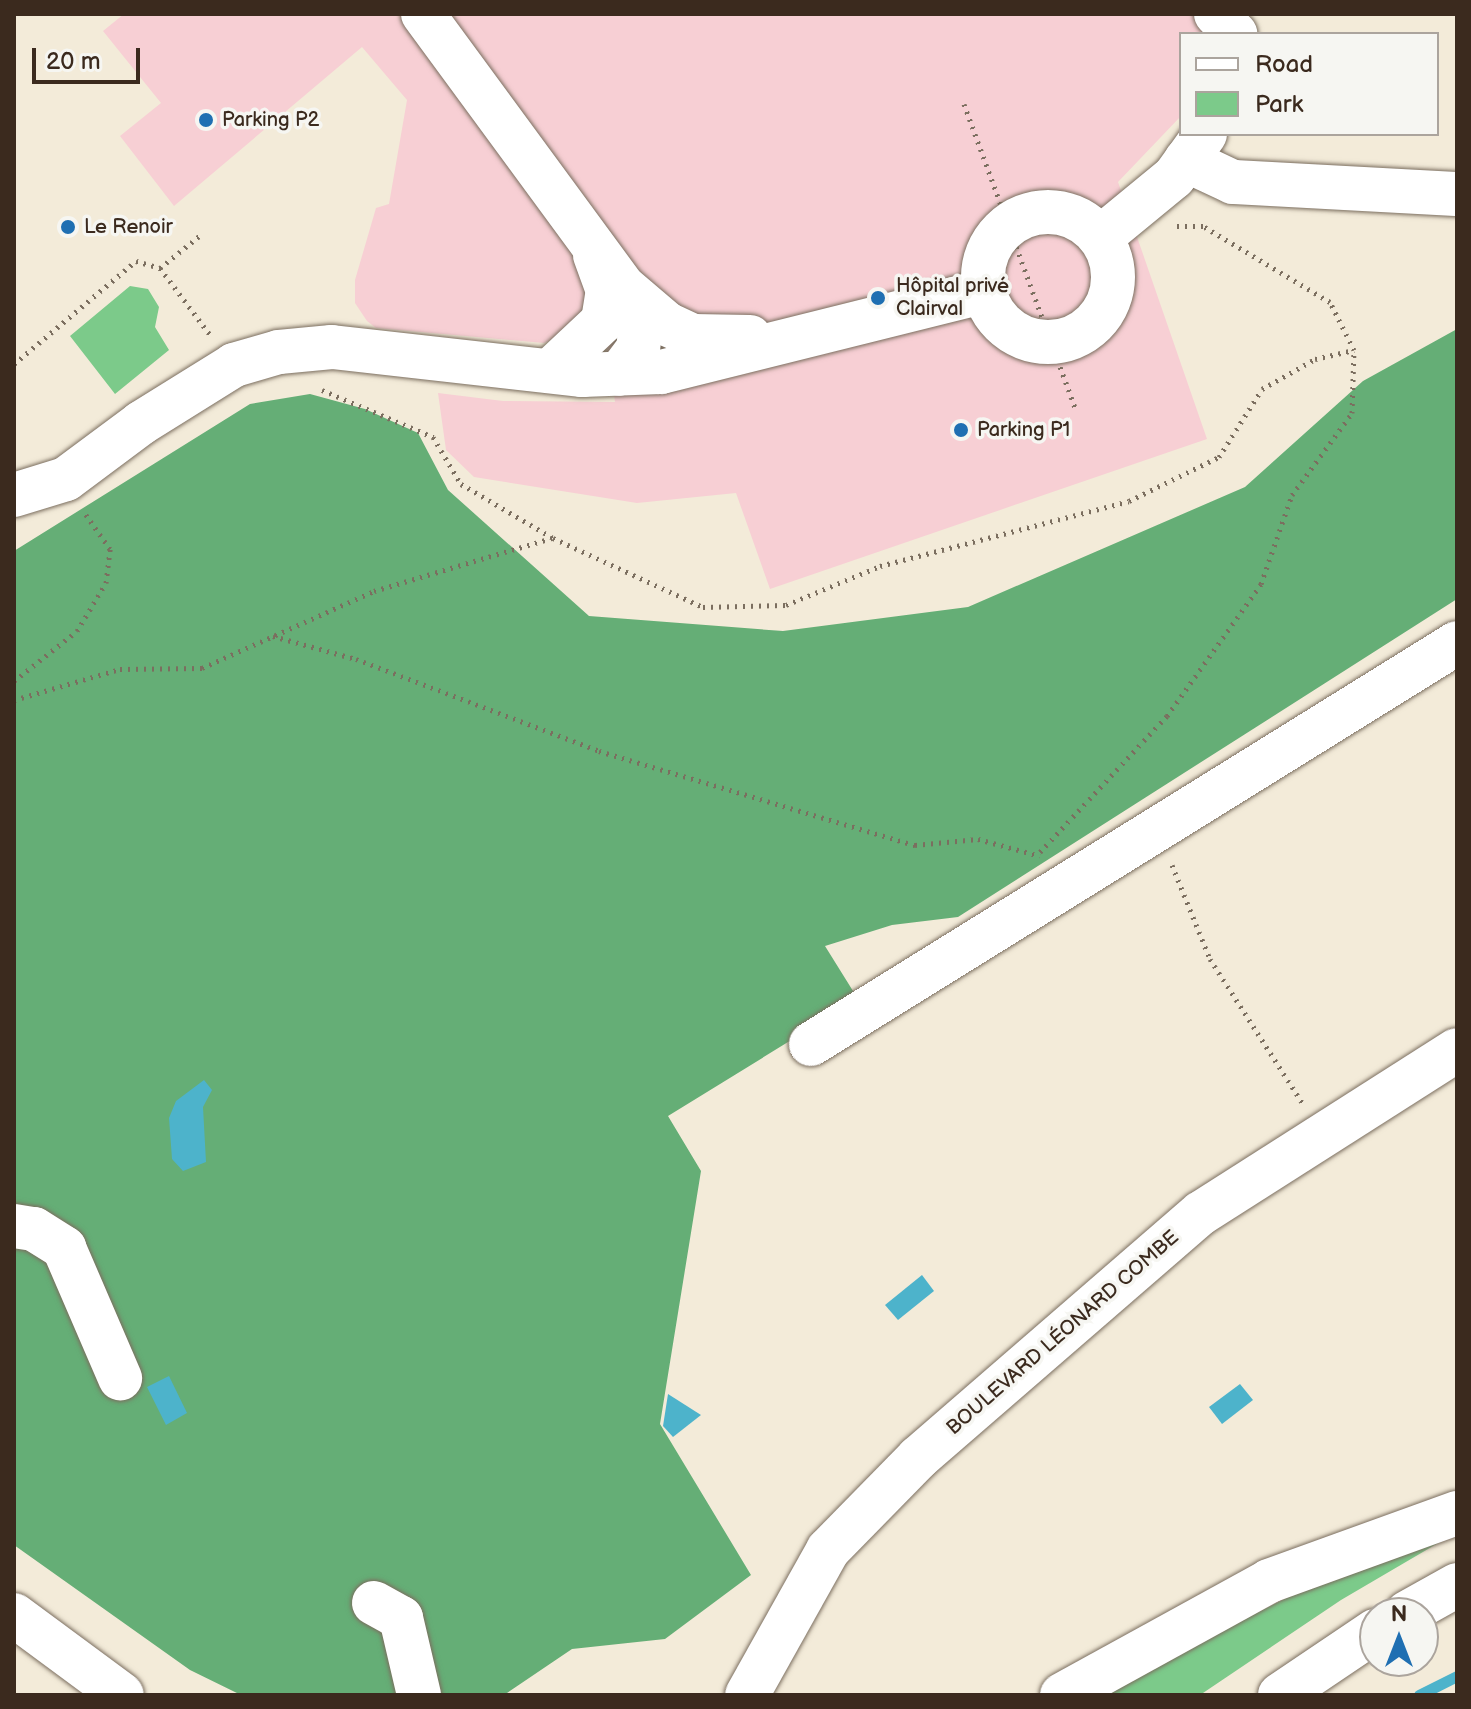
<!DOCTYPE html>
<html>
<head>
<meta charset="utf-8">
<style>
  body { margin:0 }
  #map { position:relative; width:1471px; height:1709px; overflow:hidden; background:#f3ebd9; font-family:"Balsamiq Sans",sans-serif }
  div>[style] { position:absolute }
  .built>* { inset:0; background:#f7cfd4 }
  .green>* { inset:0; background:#7cca8a }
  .forest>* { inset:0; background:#65ae76 }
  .water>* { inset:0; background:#4db3cb }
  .stream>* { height:11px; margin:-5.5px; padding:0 5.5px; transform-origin:5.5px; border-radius:5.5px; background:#4db3cb }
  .path>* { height:5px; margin-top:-2.5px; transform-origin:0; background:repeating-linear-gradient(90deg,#7b6e5f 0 2px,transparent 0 8px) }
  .roads { filter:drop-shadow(0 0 2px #7b6e5f) drop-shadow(0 0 2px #7b6e5f) }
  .minor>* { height:44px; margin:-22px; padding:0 22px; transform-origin:22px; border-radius:22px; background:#fff }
  .minor>.ring { margin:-22px; padding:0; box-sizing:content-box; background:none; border:44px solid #fff; border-radius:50% }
  .major>* { height:44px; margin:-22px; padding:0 22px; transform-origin:22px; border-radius:22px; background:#fff }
  .dots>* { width:22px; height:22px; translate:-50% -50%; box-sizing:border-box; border:4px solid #f6f6f2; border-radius:50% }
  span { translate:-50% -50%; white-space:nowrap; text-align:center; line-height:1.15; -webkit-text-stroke:7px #f6f6f2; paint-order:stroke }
  .poi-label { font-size:20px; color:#3b2a1e }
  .left { translate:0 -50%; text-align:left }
  .street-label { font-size:20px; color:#3b2a1e }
  .frame { position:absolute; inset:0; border:16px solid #3b2a1e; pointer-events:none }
  .legend { position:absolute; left:1179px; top:32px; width:260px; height:104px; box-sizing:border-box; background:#f6f6f2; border:2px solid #aba49d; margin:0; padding:10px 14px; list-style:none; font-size:24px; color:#3b2a1e }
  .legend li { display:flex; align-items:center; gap:16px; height:40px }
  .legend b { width:40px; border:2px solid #aba49d }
  .north { position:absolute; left:1359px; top:1597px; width:80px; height:80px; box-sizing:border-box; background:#f6f6f2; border:2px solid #aba49d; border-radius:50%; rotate:0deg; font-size:22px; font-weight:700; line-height:32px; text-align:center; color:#3b2a1e }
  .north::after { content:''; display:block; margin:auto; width:28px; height:36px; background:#1f6fb2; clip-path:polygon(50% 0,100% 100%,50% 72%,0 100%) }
  .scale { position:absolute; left:32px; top:48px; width:108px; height:36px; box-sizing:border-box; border:4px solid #3b2a1e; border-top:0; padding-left:10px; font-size:24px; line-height:28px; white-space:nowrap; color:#3b2a1e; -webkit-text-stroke:6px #f6f6f2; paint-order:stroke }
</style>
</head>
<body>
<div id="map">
  <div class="built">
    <i style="clip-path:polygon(124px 14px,1240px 14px,1230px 34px,1181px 34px,1181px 116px,1118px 182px,1207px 439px,770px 589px,736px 493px,637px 503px,474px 477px,446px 450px,438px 393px,503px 401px,615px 402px,602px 312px,587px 294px,581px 312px,558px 337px,544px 343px,376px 328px,367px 321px,355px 303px,355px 280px,376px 208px,389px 204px,407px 100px,362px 47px,174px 206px,120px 136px,161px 103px,103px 31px)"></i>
  </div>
  <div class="green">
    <i style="clip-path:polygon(130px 286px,148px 289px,159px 307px,155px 327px,169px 350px,115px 394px,70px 336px)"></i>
    <i style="clip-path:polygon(1457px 1532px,1341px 1600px,1200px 1695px,1106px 1695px,1155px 1664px,1330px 1576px)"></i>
  </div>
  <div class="forest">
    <i style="clip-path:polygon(1457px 329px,1457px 599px,958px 917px,892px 925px,825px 946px,858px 999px,668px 1116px,701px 1171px,660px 1424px,751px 1575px,665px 1639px,572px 1649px,504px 1695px,241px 1695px,190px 1670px,14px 1545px,14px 551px,250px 404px,310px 394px,365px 409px,418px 433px,448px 490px,589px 616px,783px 631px,968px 607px,1245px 487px,1363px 381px)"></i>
  </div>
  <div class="water">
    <i style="clip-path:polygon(204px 1080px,212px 1090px,203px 1107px,206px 1162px,183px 1171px,172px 1159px,169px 1118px,176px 1101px)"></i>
    <i style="clip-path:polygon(922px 1275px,934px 1291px,898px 1320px,885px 1305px)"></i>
    <i style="clip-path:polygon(169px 1376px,187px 1413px,166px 1425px,147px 1387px)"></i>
    <i style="clip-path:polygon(1240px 1384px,1253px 1400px,1222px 1424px,1209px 1407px)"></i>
    <i style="clip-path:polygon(668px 1394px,701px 1415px,673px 1437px,663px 1426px)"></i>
  </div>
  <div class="stream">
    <i style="left:1419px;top:1695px;width:42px;rotate:-26.6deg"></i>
  </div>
  <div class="path">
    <i style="left:964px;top:104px;width:324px;rotate:69.9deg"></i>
    <i style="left:160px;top:268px;width:55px;rotate:-39.1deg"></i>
    <i style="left:996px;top:330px;width:28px;rotate:32deg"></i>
    <i style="left:1020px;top:345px;width:38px;rotate:11deg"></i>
    <i style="left:14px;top:364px;width:160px;rotate:-40.2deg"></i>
    <i style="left:136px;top:261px;width:25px;rotate:16deg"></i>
    <i style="left:160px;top:268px;width:85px;rotate:53.1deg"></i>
    <i style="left:322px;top:390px;width:121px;rotate:22.9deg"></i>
    <i style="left:433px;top:437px;width:55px;rotate:59.2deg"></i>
    <i style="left:461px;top:484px;width:107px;rotate:30.4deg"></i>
    <i style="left:553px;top:538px;width:165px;rotate:24.7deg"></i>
    <i style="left:703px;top:607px;width:83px;rotate:-1.4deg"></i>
    <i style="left:786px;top:605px;width:102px;rotate:-22.5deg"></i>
    <i style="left:880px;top:566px;width:257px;rotate:-14.6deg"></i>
    <i style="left:1129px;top:501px;width:100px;rotate:-26.1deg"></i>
    <i style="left:1219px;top:457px;width:80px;rotate:-57.7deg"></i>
    <i style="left:1262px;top:389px;width:61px;rotate:-29.5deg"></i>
    <i style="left:1315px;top:359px;width:40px;rotate:-13deg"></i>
    <i style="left:1354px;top:350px;width:54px;rotate:-116.6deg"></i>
    <i style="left:1330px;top:302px;width:148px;rotate:-149.1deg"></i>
    <i style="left:1203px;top:226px;width:26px;rotate:180deg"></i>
    <i style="left:273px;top:636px;width:86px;rotate:15.5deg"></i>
    <i style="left:356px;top:659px;width:260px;rotate:20.7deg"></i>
    <i style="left:599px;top:751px;width:330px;rotate:16.6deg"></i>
    <i style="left:915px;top:845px;width:63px;rotate:-5.4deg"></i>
    <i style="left:978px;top:839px;width:64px;rotate:15.3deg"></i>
    <i style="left:14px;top:681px;width:80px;rotate:-38.4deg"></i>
    <i style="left:77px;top:631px;width:56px;rotate:-58.9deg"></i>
    <i style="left:106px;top:583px;width:34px;rotate:-83deg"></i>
    <i style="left:110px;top:549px;width:45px;rotate:-125.1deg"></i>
    <i style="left:14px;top:700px;width:110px;rotate:-16.3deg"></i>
    <i style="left:120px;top:669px;width:82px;rotate:-0.7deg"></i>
    <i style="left:202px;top:668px;width:188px;rotate:-24.1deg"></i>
    <i style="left:374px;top:591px;width:186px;rotate:-16.6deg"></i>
    <i style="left:1040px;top:852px;width:186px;rotate:-47deg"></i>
    <i style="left:1167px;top:716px;width:162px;rotate:-54.5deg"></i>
    <i style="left:1261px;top:584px;width:94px;rotate:-70.8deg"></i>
    <i style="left:1292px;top:495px;width:102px;rotate:-53.8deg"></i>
    <i style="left:1352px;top:413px;width:63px;rotate:-88.2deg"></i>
    <i style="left:1172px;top:865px;width:101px;rotate:68deg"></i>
    <i style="left:1210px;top:959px;width:172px;rotate:57.3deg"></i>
  </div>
  <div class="roads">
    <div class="minor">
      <i style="left:423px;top:14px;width:370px;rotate:53.7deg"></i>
      <i style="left:642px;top:312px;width:37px;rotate:96deg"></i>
      <i style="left:638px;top:349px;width:31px;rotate:127deg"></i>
      <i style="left:1216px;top:14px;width:28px;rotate:46deg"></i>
      <i style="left:1186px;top:160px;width:52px;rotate:25.1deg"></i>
      <i style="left:1233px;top:182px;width:224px;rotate:3.1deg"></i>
      <i class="ring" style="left:983px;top:212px;width:86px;height:86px"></i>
      <i style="left:1101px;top:237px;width:94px;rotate:-39.4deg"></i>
      <i style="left:1174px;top:177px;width:53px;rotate:-54.2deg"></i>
      <i style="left:626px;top:289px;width:54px;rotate:40.5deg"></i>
      <i style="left:667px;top:324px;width:29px;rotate:25deg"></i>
      <i style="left:693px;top:336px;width:57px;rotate:1deg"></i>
      <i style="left:550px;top:371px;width:73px;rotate:-43.3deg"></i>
      <i style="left:603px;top:321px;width:30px;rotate:-81deg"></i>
      <i style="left:608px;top:291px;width:38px;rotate:-110deg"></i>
      <i style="left:14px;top:495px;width:54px;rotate:-17.1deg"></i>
      <i style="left:66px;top:479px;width:94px;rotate:-36.7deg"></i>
      <i style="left:141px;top:423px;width:110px;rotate:-31.9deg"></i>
      <i style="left:234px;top:365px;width:47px;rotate:-16.1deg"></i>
      <i style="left:279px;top:352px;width:53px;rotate:-5.4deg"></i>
      <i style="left:332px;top:347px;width:252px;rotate:6.4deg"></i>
      <i style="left:582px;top:375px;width:79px;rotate:-2.2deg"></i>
      <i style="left:661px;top:372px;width:332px;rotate:-14deg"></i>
      <i style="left:811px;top:1044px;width:760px;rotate:-31.83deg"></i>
      <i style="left:14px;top:1226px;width:20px;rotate:9deg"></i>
      <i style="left:34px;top:1229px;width:36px;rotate:32deg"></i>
      <i style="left:64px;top:1248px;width:142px;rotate:66.7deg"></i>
      <i style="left:374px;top:1603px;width:31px;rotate:29deg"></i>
      <i style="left:401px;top:1618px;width:79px;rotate:76.8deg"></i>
      <i style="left:14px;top:1615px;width:134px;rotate:36.5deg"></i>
      <i style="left:747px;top:1695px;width:166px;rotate:-60.8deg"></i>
      <i style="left:828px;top:1550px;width:129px;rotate:-45.6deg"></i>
      <i style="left:918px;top:1458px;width:374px;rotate:-40.9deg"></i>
      <i style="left:1201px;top:1213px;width:303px;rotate:-32.5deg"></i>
      <i style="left:1062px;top:1695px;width:236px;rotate:-28.8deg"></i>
      <i style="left:1269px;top:1581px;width:200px;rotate:-19.9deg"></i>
    </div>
    <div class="major">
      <i style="left:1407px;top:1613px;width:57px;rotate:-29.2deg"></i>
      <i style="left:1280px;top:1695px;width:115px;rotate:-34deg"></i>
    </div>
  </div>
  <div class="dots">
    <i style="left:206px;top:120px;background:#1f6fb2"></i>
    <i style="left:68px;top:227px;background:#1f6fb2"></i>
    <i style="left:878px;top:298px;background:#1f6fb2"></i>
    <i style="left:961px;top:430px;background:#1f6fb2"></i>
  </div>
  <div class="poi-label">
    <span class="left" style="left:222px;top:120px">Parking P2</span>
    <span class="left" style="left:84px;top:227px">Le Renoir</span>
    <span class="left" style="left:896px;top:298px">Hôpital privé<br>Clairval</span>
    <span class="left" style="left:977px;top:430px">Parking P1</span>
  </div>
  <div class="street-label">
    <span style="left:1063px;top:1333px;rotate:-41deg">BOULEVARD LÉONARD COMBE</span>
  </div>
  <div class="frame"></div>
  <ul class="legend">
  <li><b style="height:10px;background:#fff"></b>Road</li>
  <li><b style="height:22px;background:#7cca8a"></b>Park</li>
  </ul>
  <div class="north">N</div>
  <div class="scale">20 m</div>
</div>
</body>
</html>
